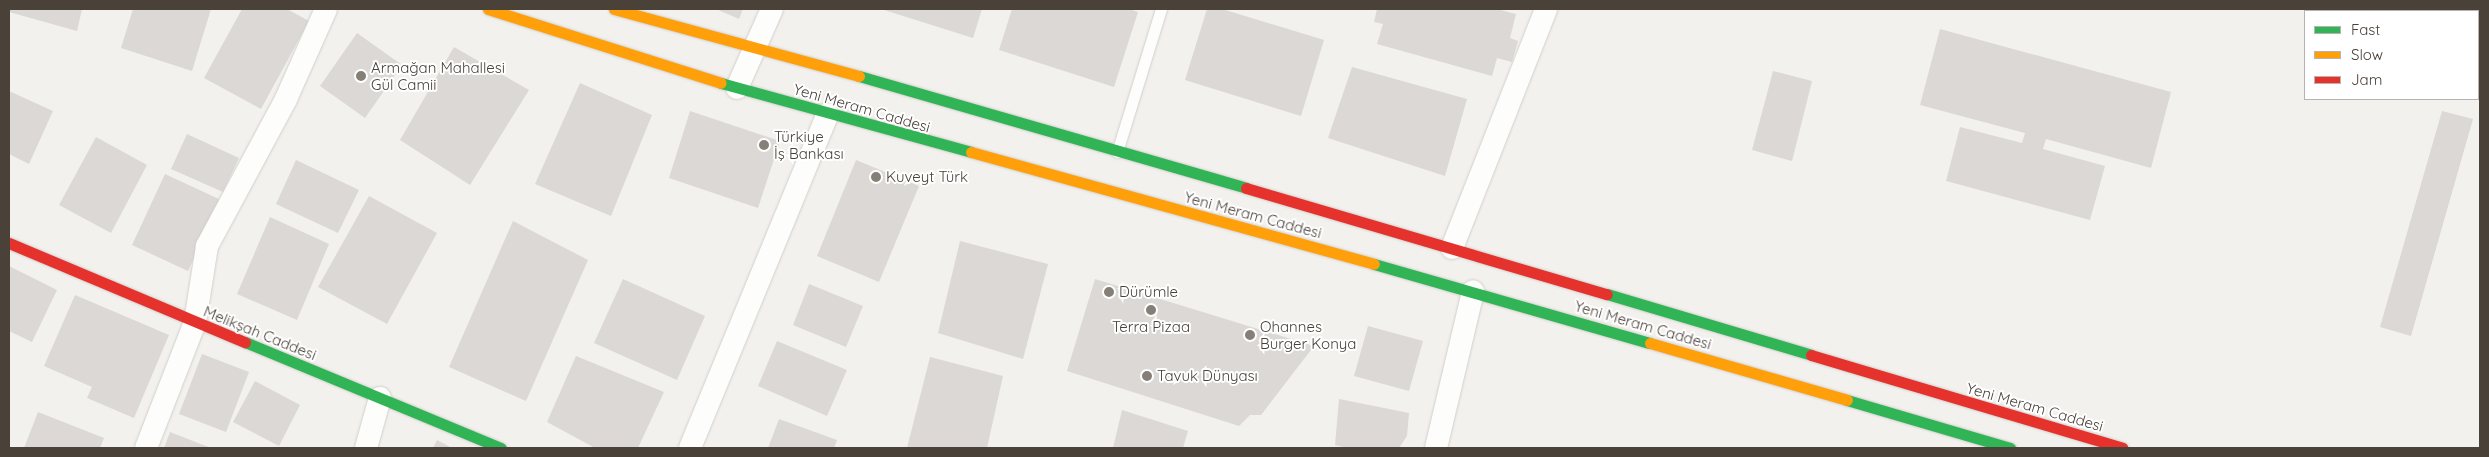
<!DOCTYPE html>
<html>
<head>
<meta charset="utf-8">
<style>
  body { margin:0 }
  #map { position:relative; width:2489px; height:457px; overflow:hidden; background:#f3f1ee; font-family:Quicksand,sans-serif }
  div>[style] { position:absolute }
  .building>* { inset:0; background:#dbd8d5 }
  .roads { filter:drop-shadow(0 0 1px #d1cfcb) drop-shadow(0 0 1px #d1cfcb) }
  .lane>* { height:11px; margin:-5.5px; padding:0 5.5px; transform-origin:5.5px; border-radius:5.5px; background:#fdfdfc }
  .street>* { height:22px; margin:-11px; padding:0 11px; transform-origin:11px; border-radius:11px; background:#fdfdfc }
  .fast>* { height:11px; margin:-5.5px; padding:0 5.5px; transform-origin:5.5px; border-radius:5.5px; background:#30b455 }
  .slow>* { height:11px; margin:-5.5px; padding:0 5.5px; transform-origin:5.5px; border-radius:5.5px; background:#ff9f0a }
  .jam>* { height:11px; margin:-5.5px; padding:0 5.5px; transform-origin:5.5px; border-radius:5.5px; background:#e5322d }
  .dots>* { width:14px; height:14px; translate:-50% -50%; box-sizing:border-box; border:2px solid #fff; border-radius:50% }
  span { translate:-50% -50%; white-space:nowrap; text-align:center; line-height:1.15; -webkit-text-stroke:4px #fff; paint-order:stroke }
  .poi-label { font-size:15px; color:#4a4139 }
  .left { translate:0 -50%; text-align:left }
  .street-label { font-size:15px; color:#4a4139 }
  .frame { position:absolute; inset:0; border:10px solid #4a4139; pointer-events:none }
  .legend { position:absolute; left:2304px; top:10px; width:175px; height:90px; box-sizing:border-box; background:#fff; border:1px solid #b7b3b0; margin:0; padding:6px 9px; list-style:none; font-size:15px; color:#4a4139 }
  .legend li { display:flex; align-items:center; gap:10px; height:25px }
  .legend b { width:25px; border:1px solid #b7b3b0 }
</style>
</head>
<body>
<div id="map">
  <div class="building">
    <i style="clip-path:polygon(9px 9px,82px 9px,77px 31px,9px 12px)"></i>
    <i style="clip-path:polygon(133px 9px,211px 9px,192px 71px,121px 48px)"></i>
    <i style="clip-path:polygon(242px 9px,287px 9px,309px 21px,261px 109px,204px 78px)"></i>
    <i style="clip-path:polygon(716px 9px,743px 9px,739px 19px)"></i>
    <i style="clip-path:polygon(881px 9px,982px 9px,973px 38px)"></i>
    <i style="clip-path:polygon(1012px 9px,1129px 9px,1138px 12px,1114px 87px,999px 50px)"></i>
    <i style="clip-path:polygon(1207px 9px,1222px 9px,1324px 40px,1301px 116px,1185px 80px)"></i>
    <i style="clip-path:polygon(1377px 9px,1497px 9px,1516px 14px,1510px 38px,1518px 41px,1512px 62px,1497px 58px,1492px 76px,1377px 44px,1383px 24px,1374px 22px)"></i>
    <i style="clip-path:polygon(1940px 29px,2171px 92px,2151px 168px,2046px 139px,2043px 149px,2105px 166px,2090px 220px,1946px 181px,1960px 127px,2022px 143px,2025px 133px,1920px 105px)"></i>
    <i style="clip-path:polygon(357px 33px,402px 65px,365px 118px,320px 86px)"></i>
    <i style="clip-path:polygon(454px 47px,529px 90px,470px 185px,400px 140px)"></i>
    <i style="clip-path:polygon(1352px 67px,1467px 99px,1445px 176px,1328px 138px)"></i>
    <i style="clip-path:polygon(1773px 71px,1812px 81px,1792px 161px,1752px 150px)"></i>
    <i style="clip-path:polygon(580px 83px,652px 115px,611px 216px,535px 184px)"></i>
    <i style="clip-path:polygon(9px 91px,53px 111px,29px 164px,9px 154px)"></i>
    <i style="clip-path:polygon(690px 111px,780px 141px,758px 208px,669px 178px)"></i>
    <i style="clip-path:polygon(2442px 111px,2473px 119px,2411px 336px,2380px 327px)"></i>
    <i style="clip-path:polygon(187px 134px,239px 158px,223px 192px,171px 169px)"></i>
    <i style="clip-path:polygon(96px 137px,147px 165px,111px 233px,59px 205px)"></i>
    <i style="clip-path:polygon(296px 160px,359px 190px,338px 233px,276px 204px)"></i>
    <i style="clip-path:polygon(856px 160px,919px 186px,879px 282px,817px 256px)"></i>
    <i style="clip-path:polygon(165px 174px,221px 200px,188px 271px,132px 245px)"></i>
    <i style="clip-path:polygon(369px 196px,437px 233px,387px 324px,318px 287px)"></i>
    <i style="clip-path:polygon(270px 217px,329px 244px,297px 320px,237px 294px)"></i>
    <i style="clip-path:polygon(513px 221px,588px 260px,526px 401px,449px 367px)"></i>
    <i style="clip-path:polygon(960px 241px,1048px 264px,1023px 359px,938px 333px)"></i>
    <i style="clip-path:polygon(9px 266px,57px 290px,32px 342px,9px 331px)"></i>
    <i style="clip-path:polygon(623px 279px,705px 316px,677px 380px,594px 343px)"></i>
    <i style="clip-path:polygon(1095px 279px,1314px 346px,1261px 415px,1250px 415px,1239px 426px,1067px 371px)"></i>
    <i style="clip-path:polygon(809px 284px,863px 306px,846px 347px,793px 325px)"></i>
    <i style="clip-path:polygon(75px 295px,169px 335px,134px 418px,87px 398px,92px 387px,44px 366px)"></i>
    <i style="clip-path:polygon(1368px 326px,1423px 341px,1409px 391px,1354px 376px)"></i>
    <i style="clip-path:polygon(777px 341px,847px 370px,827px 416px,758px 386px)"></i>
    <i style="clip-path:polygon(202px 354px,249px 372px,226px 432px,179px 414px)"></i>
    <i style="clip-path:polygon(576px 356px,664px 392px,638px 448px,595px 448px,547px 422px)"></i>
    <i style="clip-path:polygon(930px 357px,1003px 376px,987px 448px,907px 448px)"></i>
    <i style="clip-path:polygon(255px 381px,300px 405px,279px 446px,233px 422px)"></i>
    <i style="clip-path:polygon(1339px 399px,1409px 413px,1407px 436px,1399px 448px,1348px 448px,1335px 445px)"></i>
    <i style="clip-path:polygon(1122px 410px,1188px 431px,1183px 448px,1113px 448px)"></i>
    <i style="clip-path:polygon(38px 412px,104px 438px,100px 448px,24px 448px)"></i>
    <i style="clip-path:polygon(779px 419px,837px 440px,834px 448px,768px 448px)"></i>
    <i style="clip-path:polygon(170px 432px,211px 448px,164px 448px)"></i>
    <i style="clip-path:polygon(437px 440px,452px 448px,433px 448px)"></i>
  </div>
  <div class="roads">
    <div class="lane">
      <i style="left:1117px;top:152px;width:150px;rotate:-72.9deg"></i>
    </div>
    <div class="street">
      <i style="left:737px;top:88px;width:86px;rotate:-66.1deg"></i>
      <i style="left:1452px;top:248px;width:257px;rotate:-68.5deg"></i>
      <i style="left:146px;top:448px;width:135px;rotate:-68.7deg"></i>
      <i style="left:195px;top:322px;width:77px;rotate:-81deg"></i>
      <i style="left:207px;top:246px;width:167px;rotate:-61.7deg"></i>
      <i style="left:286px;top:99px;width:98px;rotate:-66deg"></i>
      <i style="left:366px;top:448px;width:52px;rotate:-74.4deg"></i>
      <i style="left:690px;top:448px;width:361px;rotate:-67.6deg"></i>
      <i style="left:1436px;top:448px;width:161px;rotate:-76.7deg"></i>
    </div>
    <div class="fast">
      <i style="left:859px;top:76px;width:403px;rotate:16.1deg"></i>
      <i style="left:721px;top:83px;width:259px;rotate:15.4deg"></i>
      <i style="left:1374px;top:264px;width:287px;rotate:16deg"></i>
      <i style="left:1607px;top:294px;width:213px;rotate:16.6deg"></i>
      <i style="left:245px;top:342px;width:277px;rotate:22.5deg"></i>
      <i style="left:1847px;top:400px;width:170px;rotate:16.4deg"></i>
    </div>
    <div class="slow">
      <i style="left:488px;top:9px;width:244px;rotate:17.6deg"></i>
      <i style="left:614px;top:9px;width:254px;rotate:15.3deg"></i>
      <i style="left:971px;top:152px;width:418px;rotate:15.5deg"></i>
      <i style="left:1650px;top:343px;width:205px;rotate:16.1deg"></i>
    </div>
    <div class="jam">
      <i style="left:1246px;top:188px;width:376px;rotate:16.4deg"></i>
      <i style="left:9px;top:243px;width:256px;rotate:22.8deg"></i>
      <i style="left:1811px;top:355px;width:325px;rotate:16.6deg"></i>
    </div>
  </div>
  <div class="dots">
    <i style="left:361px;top:76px;background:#857f78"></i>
    <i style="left:764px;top:145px;background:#857f78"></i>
    <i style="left:876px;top:177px;background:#857f78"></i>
    <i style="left:1109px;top:292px;background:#857f78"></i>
    <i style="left:1151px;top:310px;background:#857f78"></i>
    <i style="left:1250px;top:335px;background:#857f78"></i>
    <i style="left:1147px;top:376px;background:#857f78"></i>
  </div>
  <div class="poi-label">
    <span class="left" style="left:371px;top:76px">Armağan Mahallesi<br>Gül Camii</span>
    <span class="left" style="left:774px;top:145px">Türkiye<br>İş Bankası</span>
    <span class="left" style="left:886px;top:177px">Kuveyt Türk</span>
    <span class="left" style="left:1119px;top:292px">Dürümle</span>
    <span class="left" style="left:1260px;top:335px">Ohannes<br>Burger Konya</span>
    <span style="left:1151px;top:327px">Terra Pizaa</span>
    <span class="left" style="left:1157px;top:376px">Tavuk Dünyası</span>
  </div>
  <div class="street-label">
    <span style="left:862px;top:108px;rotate:16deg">Yeni Meram Caddesi</span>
    <span style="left:1253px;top:215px;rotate:15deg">Yeni Meram Caddesi</span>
    <span style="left:1643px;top:325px;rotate:16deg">Yeni Meram Caddesi</span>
    <span style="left:260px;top:333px;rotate:22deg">Melikşah Caddesi</span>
    <span style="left:2035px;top:407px;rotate:16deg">Yeni Meram Caddesi</span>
  </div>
  <div class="frame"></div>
  <ul class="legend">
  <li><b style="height:6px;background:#30b455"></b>Fast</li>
  <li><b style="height:6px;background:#ff9f0a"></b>Slow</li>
  <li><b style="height:6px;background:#e5322d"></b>Jam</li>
  </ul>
</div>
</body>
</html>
